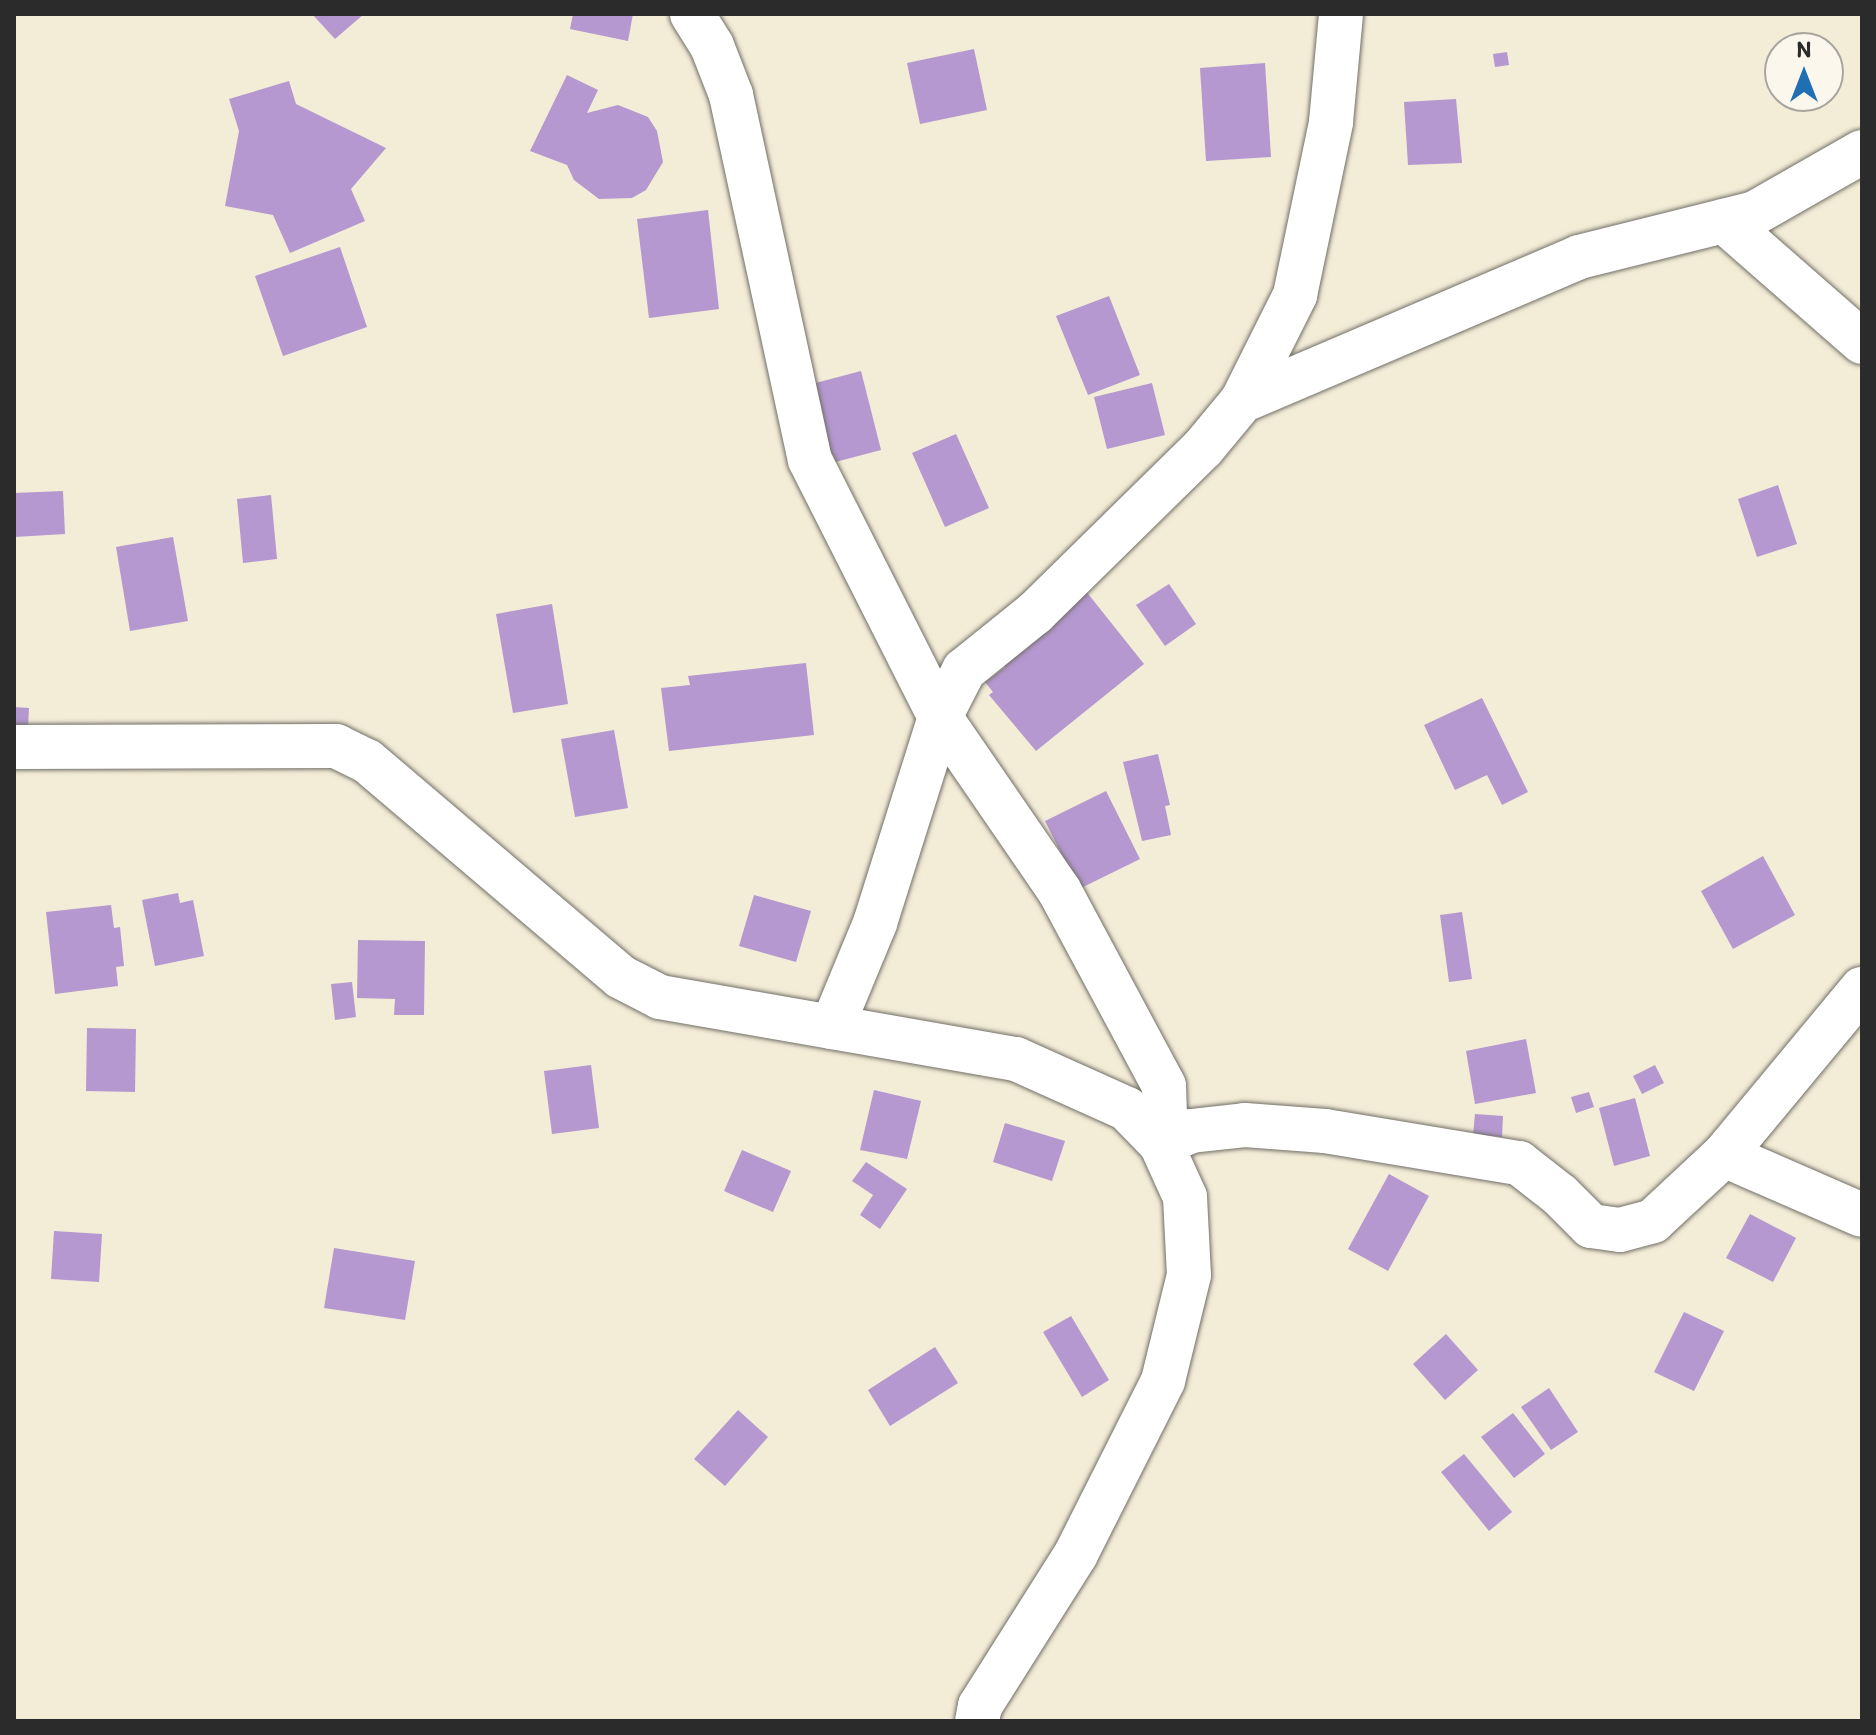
<!DOCTYPE html>
<html>
<head>
<meta charset="utf-8">
<style>
  body { margin:0 }
  #map { position:relative; width:1876px; height:1735px; overflow:hidden; background:#f3ecd7; font-family:Itim,sans-serif }
  div>[style] { position:absolute }
  .building>* { inset:0; background:#b498cf }
  .roads { filter:drop-shadow(0 0 2px #716f67) drop-shadow(0 0 2px #716f67) }
  .minor>* { height:44px; margin:-22px; padding:0 22px; transform-origin:22px; border-radius:22px; background:#fff }
  span { translate:-50% -50%; white-space:nowrap; text-align:center; line-height:1.15; -webkit-text-stroke:6px #fbf7ec; paint-order:stroke }
  .frame { position:absolute; inset:0; border:16px solid #2b2b2b; pointer-events:none }
  .north { position:absolute; left:1764px; top:32px; width:80px; height:80px; box-sizing:border-box; background:#fbf7ec; border:2px solid #a8a59f; border-radius:50%; rotate:0deg; font-size:22px; font-weight:700; line-height:32px; text-align:center; color:#2b2b2b }
  .north::after { content:''; display:block; margin:auto; width:28px; height:36px; background:#1f6fb2; clip-path:polygon(50% 0,100% 100%,50% 72%,0 100%) }
</style>
</head>
<body>
<div id="map">
  <div class="building">
    <i style="clip-path:polygon(312px 14px,364px 14px,335px 39px)"></i>
    <i style="clip-path:polygon(573px 14px,633px 14px,628px 41px,570px 29px)"></i>
    <i style="clip-path:polygon(974px 49px,987px 110px,920px 124px,907px 63px)"></i>
    <i style="clip-path:polygon(1507px 52px,1509px 65px,1495px 67px,1493px 54px)"></i>
    <i style="clip-path:polygon(1265px 63px,1271px 157px,1206px 161px,1200px 68px)"></i>
    <i style="clip-path:polygon(567px 75px,598px 90px,587px 113px,618px 105px,648px 117px,657px 131px,663px 162px,646px 190px,632px 198px,599px 199px,574px 180px,567px 165px,530px 151px)"></i>
    <i style="clip-path:polygon(289px 81px,296px 104px,386px 148px,351px 189px,365px 221px,290px 253px,273px 215px,225px 206px,239px 131px,229px 99px)"></i>
    <i style="clip-path:polygon(1456px 99px,1462px 163px,1408px 165px,1404px 102px)"></i>
    <i style="clip-path:polygon(708px 210px,719px 309px,649px 318px,637px 219px)"></i>
    <i style="clip-path:polygon(340px 247px,367px 327px,283px 356px,255px 276px)"></i>
    <i style="clip-path:polygon(1109px 296px,1140px 375px,1088px 395px,1056px 316px)"></i>
    <i style="clip-path:polygon(861px 371px,881px 450px,824px 465px,804px 386px)"></i>
    <i style="clip-path:polygon(1152px 383px,1165px 435px,1107px 449px,1094px 397px)"></i>
    <i style="clip-path:polygon(956px 434px,989px 508px,945px 527px,912px 453px)"></i>
    <i style="clip-path:polygon(1778px 485px,1797px 544px,1757px 557px,1738px 499px)"></i>
    <i style="clip-path:polygon(63px 491px,65px 534px,14px 537px,14px 493px)"></i>
    <i style="clip-path:polygon(271px 495px,277px 559px,243px 563px,237px 499px)"></i>
    <i style="clip-path:polygon(173px 537px,188px 621px,130px 631px,116px 547px)"></i>
    <i style="clip-path:polygon(1169px 584px,1196px 624px,1165px 646px,1136px 605px)"></i>
    <i style="clip-path:polygon(1085px 590px,1144px 664px,1036px 751px,989px 695px,993px 692px,985px 682px,1005px 667px,998px 659px)"></i>
    <i style="clip-path:polygon(552px 604px,568px 704px,513px 713px,496px 614px)"></i>
    <i style="clip-path:polygon(806px 663px,814px 735px,669px 751px,661px 688px,690px 685px,688px 676px)"></i>
    <i style="clip-path:polygon(1482px 698px,1528px 792px,1502px 805px,1487px 775px,1455px 790px,1424px 725px)"></i>
    <i style="clip-path:polygon(14px 707px,29px 708px,28px 730px,14px 729px)"></i>
    <i style="clip-path:polygon(614px 730px,628px 808px,575px 817px,561px 739px)"></i>
    <i style="clip-path:polygon(1158px 754px,1170px 805px,1165px 806px,1171px 835px,1142px 841px,1123px 762px)"></i>
    <i style="clip-path:polygon(1106px 791px,1140px 859px,1079px 889px,1045px 821px)"></i>
    <i style="clip-path:polygon(1763px 856px,1795px 915px,1733px 949px,1701px 891px)"></i>
    <i style="clip-path:polygon(178px 893px,180px 903px,193px 900px,204px 956px,155px 966px,142px 900px)"></i>
    <i style="clip-path:polygon(754px 895px,811px 911px,796px 962px,739px 946px)"></i>
    <i style="clip-path:polygon(111px 905px,114px 928px,120px 927px,124px 966px,116px 967px,118px 986px,55px 994px,46px 912px)"></i>
    <i style="clip-path:polygon(1462px 912px,1472px 979px,1449px 982px,1440px 915px)"></i>
    <i style="clip-path:polygon(358px 940px,425px 941px,424px 1015px,394px 1015px,395px 999px,357px 998px)"></i>
    <i style="clip-path:polygon(352px 982px,356px 1017px,335px 1020px,331px 984px)"></i>
    <i style="clip-path:polygon(87px 1028px,136px 1029px,135px 1092px,86px 1091px)"></i>
    <i style="clip-path:polygon(1526px 1039px,1536px 1093px,1475px 1104px,1466px 1051px)"></i>
    <i style="clip-path:polygon(591px 1065px,599px 1128px,552px 1134px,544px 1071px)"></i>
    <i style="clip-path:polygon(1655px 1065px,1664px 1083px,1642px 1094px,1633px 1076px)"></i>
    <i style="clip-path:polygon(874px 1090px,921px 1101px,907px 1159px,860px 1150px)"></i>
    <i style="clip-path:polygon(1589px 1092px,1594px 1107px,1576px 1113px,1571px 1097px)"></i>
    <i style="clip-path:polygon(1635px 1098px,1650px 1156px,1614px 1166px,1599px 1108px)"></i>
    <i style="clip-path:polygon(1475px 1114px,1503px 1116px,1502px 1137px,1473px 1135px)"></i>
    <i style="clip-path:polygon(1005px 1123px,1065px 1141px,1052px 1181px,993px 1162px)"></i>
    <i style="clip-path:polygon(742px 1150px,791px 1171px,773px 1212px,724px 1191px)"></i>
    <i style="clip-path:polygon(866px 1162px,907px 1189px,880px 1229px,860px 1215px,873px 1195px,852px 1181px)"></i>
    <i style="clip-path:polygon(1389px 1174px,1429px 1196px,1388px 1271px,1348px 1249px)"></i>
    <i style="clip-path:polygon(1750px 1214px,1796px 1238px,1773px 1282px,1726px 1258px)"></i>
    <i style="clip-path:polygon(54px 1231px,102px 1234px,99px 1282px,51px 1279px)"></i>
    <i style="clip-path:polygon(334px 1248px,415px 1261px,405px 1320px,324px 1308px)"></i>
    <i style="clip-path:polygon(1684px 1312px,1724px 1331px,1694px 1391px,1654px 1372px)"></i>
    <i style="clip-path:polygon(1071px 1316px,1109px 1380px,1082px 1397px,1043px 1332px)"></i>
    <i style="clip-path:polygon(1446px 1334px,1478px 1370px,1445px 1400px,1413px 1364px)"></i>
    <i style="clip-path:polygon(935px 1347px,958px 1383px,890px 1426px,868px 1390px)"></i>
    <i style="clip-path:polygon(1549px 1388px,1578px 1432px,1551px 1450px,1521px 1407px)"></i>
    <i style="clip-path:polygon(738px 1410px,768px 1437px,725px 1486px,694px 1459px)"></i>
    <i style="clip-path:polygon(1513px 1413px,1545px 1454px,1514px 1478px,1481px 1437px)"></i>
    <i style="clip-path:polygon(1464px 1454px,1512px 1512px,1489px 1531px,1441px 1472px)"></i>
  </div>
  <div class="roads">
    <div class="minor">
      <i style="left:692px;top:14px;width:38px;rotate:58deg"></i>
      <i style="left:712px;top:46px;width:53px;rotate:68.8deg"></i>
      <i style="left:731px;top:95px;width:373px;rotate:77.8deg"></i>
      <i style="left:810px;top:460px;width:288px;rotate:63.2deg"></i>
      <i style="left:940px;top:717px;width:210px;rotate:55.5deg"></i>
      <i style="left:1059px;top:890px;width:222px;rotate:61.8deg"></i>
      <i style="left:1164px;top:1086px;width:28px;rotate:88deg"></i>
      <i style="left:1165px;top:1114px;width:30px;rotate:98deg"></i>
      <i style="left:1724px;top:221px;width:184px;rotate:41.2deg"></i>
      <i style="left:1242px;top:401px;width:366px;rotate:-23.1deg"></i>
      <i style="left:1579px;top:257px;width:181px;rotate:-14deg"></i>
      <i style="left:1755px;top:213px;width:123px;rotate:-29.7deg"></i>
      <i style="left:14px;top:747px;width:322px;rotate:-0.2deg"></i>
      <i style="left:336px;top:746px;width:34px;rotate:26deg"></i>
      <i style="left:367px;top:761px;width:333px;rotate:40.4deg"></i>
      <i style="left:621px;top:977px;width:44px;rotate:27.1deg"></i>
      <i style="left:660px;top:997px;width:361px;rotate:9.9deg"></i>
      <i style="left:1016px;top:1059px;width:122px;rotate:24.2deg"></i>
      <i style="left:1127px;top:1109px;width:49px;rotate:45.8deg"></i>
      <i style="left:1161px;top:1144px;width:58px;rotate:65.6deg"></i>
      <i style="left:1185px;top:1197px;width:78px;rotate:87.1deg"></i>
      <i style="left:1189px;top:1275px;width:109px;rotate:103.8deg"></i>
      <i style="left:1163px;top:1381px;width:194px;rotate:116.7deg"></i>
      <i style="left:1076px;top:1554px;width:180px;rotate:122.3deg"></i>
      <i style="left:980px;top:1706px;width:15px;rotate:101deg"></i>
      <i style="left:832px;top:1027px;width:113px;rotate:-67.5deg"></i>
      <i style="left:875px;top:923px;width:216px;rotate:-72.5deg"></i>
      <i style="left:940px;top:717px;width:53px;rotate:-62.9deg"></i>
      <i style="left:964px;top:670px;width:91px;rotate:-38.8deg"></i>
      <i style="left:1035px;top:613px;width:235px;rotate:-44.5deg"></i>
      <i style="left:1203px;top:448px;width:61px;rotate:-50.3deg"></i>
      <i style="left:1242px;top:401px;width:119px;rotate:-63.4deg"></i>
      <i style="left:1295px;top:295px;width:177px;rotate:-78.2deg"></i>
      <i style="left:1331px;top:122px;width:108px;rotate:-84.7deg"></i>
      <i style="left:1161px;top:1144px;width:33px;rotate:-23deg"></i>
      <i style="left:1191px;top:1131px;width:54px;rotate:-6.3deg"></i>
      <i style="left:1245px;top:1125px;width:80px;rotate:4.3deg"></i>
      <i style="left:1325px;top:1131px;width:197px;rotate:9.4deg"></i>
      <i style="left:1519px;top:1163px;width:52px;rotate:38deg"></i>
      <i style="left:1560px;top:1195px;width:44px;rotate:45deg"></i>
      <i style="left:1591px;top:1226px;width:29px;rotate:8deg"></i>
      <i style="left:1620px;top:1230px;width:34px;rotate:-15deg"></i>
      <i style="left:1653px;top:1221px;width:97px;rotate:-42.9deg"></i>
      <i style="left:1724px;top:1155px;width:216px;rotate:-50.3deg"></i>
      <i style="left:1724px;top:1155px;width:150px;rotate:23.5deg"></i>
    </div>
  </div>
  <div class="frame"></div>
  <div class="north">N</div>
</div>
</body>
</html>
